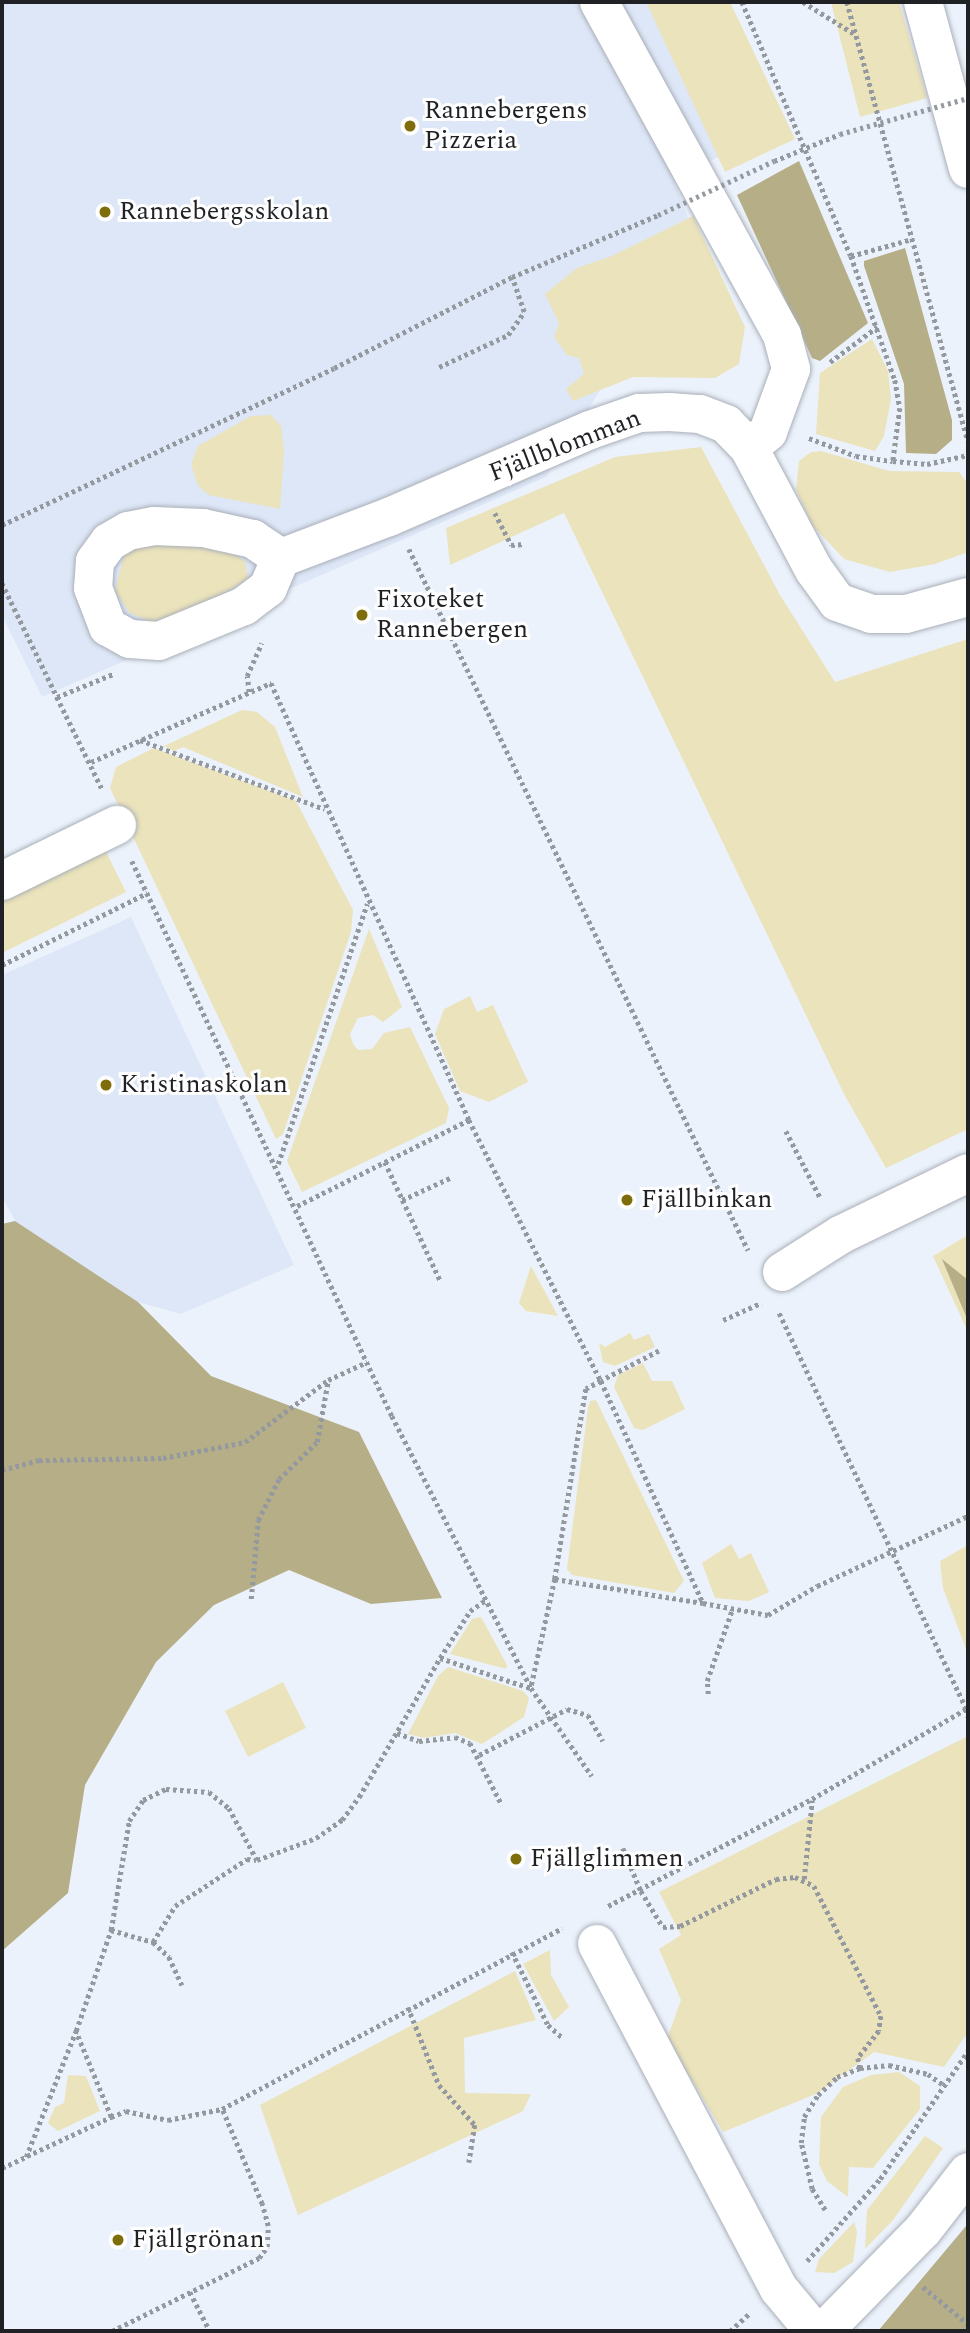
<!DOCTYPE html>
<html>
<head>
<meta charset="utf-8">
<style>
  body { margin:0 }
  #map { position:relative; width:970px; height:2333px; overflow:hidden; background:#ebf2fb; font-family:Spectral,serif }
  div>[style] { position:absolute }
  .built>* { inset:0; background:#dde7f7 }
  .green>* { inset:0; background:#ebe3bb }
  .forest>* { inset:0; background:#b6ae86 }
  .path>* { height:4.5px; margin-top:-2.25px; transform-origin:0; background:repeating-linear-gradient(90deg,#94999f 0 3.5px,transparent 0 7px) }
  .roads { filter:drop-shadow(0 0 2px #aaafb8) drop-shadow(0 0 2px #aaafb8) }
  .minor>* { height:38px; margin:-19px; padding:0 19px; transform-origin:19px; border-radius:19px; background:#fff }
  .path-bridge>* { height:4.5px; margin-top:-2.25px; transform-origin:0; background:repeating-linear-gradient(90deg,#94999f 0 3.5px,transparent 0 7px) }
  .dots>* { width:19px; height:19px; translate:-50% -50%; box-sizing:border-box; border:4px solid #fefefe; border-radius:50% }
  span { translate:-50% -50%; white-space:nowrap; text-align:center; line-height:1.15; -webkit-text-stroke:6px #fefefe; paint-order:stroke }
  .poi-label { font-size:26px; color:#1f2124 }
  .left { translate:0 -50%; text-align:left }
  .street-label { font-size:26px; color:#1f2124 }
  .frame { position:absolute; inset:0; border:4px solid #1f2124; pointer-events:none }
</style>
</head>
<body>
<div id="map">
  <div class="built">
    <i style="clip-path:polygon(2px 2px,659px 2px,730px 151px,674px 180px,695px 238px,546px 477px,42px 697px,2px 615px)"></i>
    <i style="clip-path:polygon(131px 917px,294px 1265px,181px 1314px,138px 1302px,65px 1255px,15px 1221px,2px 1196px,2px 975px)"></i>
  </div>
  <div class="green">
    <i style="clip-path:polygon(646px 2px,730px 2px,795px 139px,725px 172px)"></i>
    <i style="clip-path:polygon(831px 2px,899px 2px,927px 98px,860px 117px)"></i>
    <i style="clip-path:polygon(693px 216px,745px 327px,739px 364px,715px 378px,633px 377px,573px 401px,566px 389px,584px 374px,579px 358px,567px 355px,554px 337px,559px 323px,545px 294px,577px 268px,612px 256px)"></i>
    <i style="clip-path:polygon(872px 339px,888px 371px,891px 399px,884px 436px,875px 451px,816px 434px,820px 373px)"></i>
    <i style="clip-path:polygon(271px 415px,281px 426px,284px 451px,280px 509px,209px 495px,198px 486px,191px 464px,198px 446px,251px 416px)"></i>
    <i style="clip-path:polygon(701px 447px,780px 595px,835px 682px,968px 639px,968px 1129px,886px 1168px,844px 1094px,564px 513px,450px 565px,446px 528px,615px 457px)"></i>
    <i style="clip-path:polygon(821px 451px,889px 471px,959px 472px,968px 484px,968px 552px,935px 564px,890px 572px,844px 559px,812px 525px,796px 490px,799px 461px,811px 452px)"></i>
    <i style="clip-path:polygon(147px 542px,191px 544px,234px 554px,245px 561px,248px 579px,204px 605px,157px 624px,130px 613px,115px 591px,125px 551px)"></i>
    <i style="clip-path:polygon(242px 710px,257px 712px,275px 727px,303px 797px,183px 747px,174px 751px,164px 746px)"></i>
    <i style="clip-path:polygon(154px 748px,296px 801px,353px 910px,351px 932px,283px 1134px,276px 1139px,110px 788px,116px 767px)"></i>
    <i style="clip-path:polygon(105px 850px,126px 892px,2px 953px,2px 896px)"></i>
    <i style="clip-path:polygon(369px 929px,402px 1007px,383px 1022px,373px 1015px,358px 1018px,350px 1034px,353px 1044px,358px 1050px,372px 1049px,384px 1033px,410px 1027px,449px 1108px,446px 1123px,302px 1192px,287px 1161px)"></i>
    <i style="clip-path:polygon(470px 996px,477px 1012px,493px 1005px,528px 1082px,489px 1102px,460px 1091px,435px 1034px,444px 1009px)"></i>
    <i style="clip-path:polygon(968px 1235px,968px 1332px,933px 1256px)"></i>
    <i style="clip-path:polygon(531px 1266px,558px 1316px,526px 1311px,519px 1303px)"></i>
    <i style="clip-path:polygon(630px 1333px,634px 1340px,649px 1334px,655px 1347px,615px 1366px,603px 1362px,599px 1343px,605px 1347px)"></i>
    <i style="clip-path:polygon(643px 1363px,652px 1381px,672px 1381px,685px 1409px,643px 1430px,634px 1428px,614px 1387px,618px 1375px)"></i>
    <i style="clip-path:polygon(596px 1400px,684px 1581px,674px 1593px,572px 1575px,567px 1569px,588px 1408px,590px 1401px)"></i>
    <i style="clip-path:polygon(731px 1544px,739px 1559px,751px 1553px,769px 1592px,749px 1601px,715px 1598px,702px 1563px)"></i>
    <i style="clip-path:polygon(968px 1545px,968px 1654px,943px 1588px,940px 1561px)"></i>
    <i style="clip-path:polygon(481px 1617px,507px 1665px,506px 1669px,450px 1654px,472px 1619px)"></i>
    <i style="clip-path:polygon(448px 1667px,523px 1691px,529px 1698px,524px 1717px,482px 1744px,455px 1733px,424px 1738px,408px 1734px,438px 1676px)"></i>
    <i style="clip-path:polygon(283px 1682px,306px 1728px,248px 1757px,225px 1711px)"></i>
    <i style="clip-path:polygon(968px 1736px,968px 2032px,944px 2067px,874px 2052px,818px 2093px,723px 2132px,667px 2039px,681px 2000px,659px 1949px,681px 1935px,659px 1892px)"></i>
    <i style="clip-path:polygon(550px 1950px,551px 1975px,569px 2007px,554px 2021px,523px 1964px)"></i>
    <i style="clip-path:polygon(515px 1971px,536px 2020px,464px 2038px,465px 2093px,531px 2094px,523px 2111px,298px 2215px,260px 2105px)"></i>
    <i style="clip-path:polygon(899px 2072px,920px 2086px,920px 2109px,873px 2168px,849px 2167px,848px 2197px,827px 2181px,819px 2164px,821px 2117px,843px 2087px,871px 2075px)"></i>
    <i style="clip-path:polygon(68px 2075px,86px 2076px,100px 2111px,58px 2131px,48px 2123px,55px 2107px,64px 2103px)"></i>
    <i style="clip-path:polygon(925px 2136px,943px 2148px,894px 2219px,865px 2249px,867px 2210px)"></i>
    <i style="clip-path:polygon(854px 2222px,857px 2232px,853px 2262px,834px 2273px,815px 2272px,819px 2259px)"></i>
  </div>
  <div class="forest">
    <i style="clip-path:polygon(799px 161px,868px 323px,820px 361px,812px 358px,737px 195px)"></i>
    <i style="clip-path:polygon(905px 248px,952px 420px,952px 440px,936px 454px,906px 453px,904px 384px,864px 266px,864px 261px)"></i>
    <i style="clip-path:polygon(15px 1221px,138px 1302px,211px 1376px,359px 1432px,442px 1598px,371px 1604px,289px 1570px,214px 1605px,156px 1662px,85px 1785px,68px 1893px,2px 1951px,2px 1224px)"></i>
    <i style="clip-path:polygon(942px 1259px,968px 1280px,968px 1321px)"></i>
    <i style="clip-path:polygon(968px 2222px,968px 2331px,878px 2331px,966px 2226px)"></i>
  </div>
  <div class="path">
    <i style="left:742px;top:2px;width:276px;rotate:66.8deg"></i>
    <i style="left:851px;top:256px;width:132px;rotate:70.5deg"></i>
    <i style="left:895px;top:380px;width:28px;rotate:80deg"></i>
    <i style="left:900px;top:408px;width:53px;rotate:97.5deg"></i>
    <i style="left:803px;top:2px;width:62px;rotate:31.9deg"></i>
    <i style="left:847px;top:2px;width:456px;rotate:74.6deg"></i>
    <i style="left:774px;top:161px;width:71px;rotate:-22.2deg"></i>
    <i style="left:851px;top:256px;width:63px;rotate:-15.6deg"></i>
    <i style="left:830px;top:362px;width:59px;rotate:-36.7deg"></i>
    <i style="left:439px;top:367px;width:76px;rotate:-24.9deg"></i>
    <i style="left:508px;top:335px;width:28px;rotate:-55deg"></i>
    <i style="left:524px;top:312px;width:37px;rotate:-109deg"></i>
    <i style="left:809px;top:438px;width:50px;rotate:21deg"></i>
    <i style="left:856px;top:456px;width:37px;rotate:8deg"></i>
    <i style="left:893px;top:461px;width:34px;rotate:5deg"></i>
    <i style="left:927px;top:464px;width:42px;rotate:-12.4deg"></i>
    <i style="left:495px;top:513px;width:36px;rotate:63deg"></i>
    <i style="left:511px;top:545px;width:13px;rotate:-4deg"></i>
    <i style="left:2px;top:525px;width:367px;rotate:-25.3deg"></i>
    <i style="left:334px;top:368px;width:200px;rotate:-27.1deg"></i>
    <i style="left:512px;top:277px;width:159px;rotate:-23deg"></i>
    <i style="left:409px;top:549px;width:779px;rotate:64.19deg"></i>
    <i style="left:2px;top:583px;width:127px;rotate:64.2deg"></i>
    <i style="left:57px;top:697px;width:61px;rotate:-22.3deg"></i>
    <i style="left:249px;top:692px;width:16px;rotate:-97deg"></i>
    <i style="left:247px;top:676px;width:36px;rotate:-66deg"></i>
    <i style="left:57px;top:697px;width:102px;rotate:63.9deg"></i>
    <i style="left:140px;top:740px;width:197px;rotate:20.5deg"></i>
    <i style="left:91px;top:762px;width:197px;rotate:-23.7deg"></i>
    <i style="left:271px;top:683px;width:480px;rotate:65.6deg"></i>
    <i style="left:469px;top:1120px;width:292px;rotate:63.2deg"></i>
    <i style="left:601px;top:1381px;width:17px;rotate:152deg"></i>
    <i style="left:586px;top:1389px;width:193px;rotate:99.3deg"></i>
    <i style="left:555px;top:1579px;width:112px;rotate:102.4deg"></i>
    <i style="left:132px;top:861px;width:613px;rotate:64.9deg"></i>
    <i style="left:392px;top:1416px;width:305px;rotate:62.9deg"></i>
    <i style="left:531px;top:1688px;width:107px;rotate:55.3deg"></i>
    <i style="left:2px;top:965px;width:162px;rotate:-26.4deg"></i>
    <i style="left:786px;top:1131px;width:76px;rotate:62.8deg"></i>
    <i style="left:385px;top:1162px;width:132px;rotate:65deg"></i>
    <i style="left:278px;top:1164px;width:275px;rotate:-71.1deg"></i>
    <i style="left:402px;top:1200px;width:55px;rotate:-24.7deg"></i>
    <i style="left:297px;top:1206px;width:192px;rotate:-26.6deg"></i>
    <i style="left:723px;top:1320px;width:42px;rotate:-24.1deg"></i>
    <i style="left:659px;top:1351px;width:65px;rotate:152.7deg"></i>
    <i style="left:601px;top:1381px;width:244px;rotate:65.3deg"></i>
    <i style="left:703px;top:1603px;width:66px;rotate:10.5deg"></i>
    <i style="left:768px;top:1615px;width:57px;rotate:-30.6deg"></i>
    <i style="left:817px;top:1586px;width:166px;rotate:-24.9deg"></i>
    <i style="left:2px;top:1470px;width:38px;rotate:-15deg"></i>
    <i style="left:39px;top:1460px;width:124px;rotate:-0.9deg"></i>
    <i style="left:163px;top:1458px;width:84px;rotate:-11deg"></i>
    <i style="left:245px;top:1442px;width:104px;rotate:-36.8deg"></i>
    <i style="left:328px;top:1380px;width:43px;rotate:-24.8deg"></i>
    <i style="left:555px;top:1579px;width:150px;rotate:9.2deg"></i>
    <i style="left:251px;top:1599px;width:79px;rotate:-84.9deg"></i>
    <i style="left:258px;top:1520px;width:46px;rotate:-62.9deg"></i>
    <i style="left:279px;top:1479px;width:53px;rotate:-44.2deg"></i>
    <i style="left:317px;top:1442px;width:62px;rotate:-79.8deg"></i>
    <i style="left:440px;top:1658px;width:95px;rotate:18.4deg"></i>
    <i style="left:708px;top:1694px;width:13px;rotate:-94deg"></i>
    <i style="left:707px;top:1681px;width:75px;rotate:-70.6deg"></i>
    <i style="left:966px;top:1709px;width:8px;rotate:76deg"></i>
    <i style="left:397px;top:1733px;width:23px;rotate:20deg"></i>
    <i style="left:419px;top:1741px;width:36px;rotate:-6deg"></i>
    <i style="left:455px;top:1737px;width:16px;rotate:22deg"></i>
    <i style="left:470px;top:1743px;width:70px;rotate:62.7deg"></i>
    <i style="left:479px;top:1755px;width:99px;rotate:-27.6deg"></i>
    <i style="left:567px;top:1709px;width:22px;rotate:16deg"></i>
    <i style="left:588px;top:1715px;width:30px;rotate:60deg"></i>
    <i style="left:623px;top:1848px;width:47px;rotate:67.3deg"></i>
    <i style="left:641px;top:1891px;width:42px;rotate:58.6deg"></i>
    <i style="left:663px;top:1927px;width:17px;rotate:-3deg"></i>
    <i style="left:680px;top:1926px;width:107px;rotate:-26.1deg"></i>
    <i style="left:776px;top:1879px;width:19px;rotate:-6deg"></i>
    <i style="left:795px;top:1877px;width:21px;rotate:25deg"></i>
    <i style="left:814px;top:1886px;width:146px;rotate:62.7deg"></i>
    <i style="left:881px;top:2016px;width:15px;rotate:98deg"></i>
    <i style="left:879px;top:2031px;width:34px;rotate:128deg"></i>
    <i style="left:858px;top:2058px;width:10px;rotate:79deg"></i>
    <i style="left:804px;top:1879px;width:79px;rotate:-84.2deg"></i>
    <i style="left:608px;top:1906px;width:230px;rotate:-27.7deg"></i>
    <i style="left:812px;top:1799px;width:178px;rotate:-30.3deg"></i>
    <i style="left:966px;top:1709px;width:439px;rotate:-115.3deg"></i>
    <i style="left:111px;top:1930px;width:44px;rotate:15.9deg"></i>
    <i style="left:153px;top:1942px;width:22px;rotate:43deg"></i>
    <i style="left:169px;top:1957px;width:31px;rotate:65deg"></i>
    <i style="left:153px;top:1942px;width:42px;rotate:-58.6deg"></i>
    <i style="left:175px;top:1906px;width:86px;rotate:-33.1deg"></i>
    <i style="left:247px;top:1859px;width:9px;rotate:6deg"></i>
    <i style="left:512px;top:1952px;width:81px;rotate:63.7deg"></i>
    <i style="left:548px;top:2025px;width:20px;rotate:41deg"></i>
    <i style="left:408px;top:2007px;width:84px;rotate:68.3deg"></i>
    <i style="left:439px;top:2085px;width:54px;rotate:48deg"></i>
    <i style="left:475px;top:2125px;width:38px;rotate:99deg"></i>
    <i style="left:111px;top:2117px;width:16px;rotate:-22deg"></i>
    <i style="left:126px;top:2111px;width:43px;rotate:12.1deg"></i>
    <i style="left:168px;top:2120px;width:55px;rotate:-11.5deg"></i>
    <i style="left:27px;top:2156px;width:93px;rotate:-24.9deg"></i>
    <i style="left:111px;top:2117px;width:92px;rotate:-112.4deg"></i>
    <i style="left:2px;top:2168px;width:26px;rotate:-25deg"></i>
    <i style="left:26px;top:2157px;width:136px;rotate:-68.4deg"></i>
    <i style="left:76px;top:2031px;width:107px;rotate:-70.9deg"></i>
    <i style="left:111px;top:1930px;width:110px;rotate:-80.6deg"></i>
    <i style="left:129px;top:1821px;width:25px;rotate:-56deg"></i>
    <i style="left:143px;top:1800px;width:25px;rotate:-26deg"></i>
    <i style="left:166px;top:1789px;width:43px;rotate:4deg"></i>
    <i style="left:209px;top:1792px;width:26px;rotate:39deg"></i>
    <i style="left:229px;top:1808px;width:59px;rotate:61.7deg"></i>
    <i style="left:257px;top:1860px;width:63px;rotate:-20.4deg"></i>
    <i style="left:316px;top:1838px;width:32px;rotate:-35deg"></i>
    <i style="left:342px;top:1820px;width:29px;rotate:-54deg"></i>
    <i style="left:359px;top:1797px;width:161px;rotate:-59.8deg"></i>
    <i style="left:440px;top:1658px;width:56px;rotate:-57.4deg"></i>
    <i style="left:470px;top:1611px;width:19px;rotate:-35deg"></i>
    <i style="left:825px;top:2210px;width:25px;rotate:-122deg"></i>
    <i style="left:812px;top:2189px;width:47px;rotate:-103.4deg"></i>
    <i style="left:801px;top:2143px;width:26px;rotate:-83deg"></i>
    <i style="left:804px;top:2117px;width:26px;rotate:-58deg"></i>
    <i style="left:818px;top:2095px;width:26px;rotate:-43deg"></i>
    <i style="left:837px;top:2077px;width:25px;rotate:-21deg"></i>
    <i style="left:860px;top:2068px;width:29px;rotate:-6deg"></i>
    <i style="left:889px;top:2065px;width:40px;rotate:13deg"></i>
    <i style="left:928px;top:2074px;width:19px;rotate:35deg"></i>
    <i style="left:807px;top:2261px;width:110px;rotate:-48.3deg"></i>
    <i style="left:880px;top:2179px;width:155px;rotate:-55.5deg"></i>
    <i style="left:923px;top:2287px;width:58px;rotate:39.4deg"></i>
    <i style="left:190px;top:2292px;width:44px;rotate:62.9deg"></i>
    <i style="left:112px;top:2331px;width:164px;rotate:-26.4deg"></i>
    <i style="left:259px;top:2258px;width:14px;rotate:-54deg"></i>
    <i style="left:267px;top:2247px;width:21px;rotate:-87deg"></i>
    <i style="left:268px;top:2226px;width:23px;rotate:-105deg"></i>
    <i style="left:262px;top:2204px;width:103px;rotate:-112.8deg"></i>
    <i style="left:222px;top:2109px;width:385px;rotate:-28deg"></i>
    <i style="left:730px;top:2331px;width:25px;rotate:-42deg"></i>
  </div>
  <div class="roads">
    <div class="minor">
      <i style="left:599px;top:2px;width:380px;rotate:61.2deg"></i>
      <i style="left:782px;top:335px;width:35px;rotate:75deg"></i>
      <i style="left:791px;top:369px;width:67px;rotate:110.1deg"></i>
      <i style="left:768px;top:432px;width:25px;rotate:140deg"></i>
      <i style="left:923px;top:2px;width:173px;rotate:74.9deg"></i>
      <i style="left:281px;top:558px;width:34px;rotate:-146deg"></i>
      <i style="left:253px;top:539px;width:51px;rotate:-167.6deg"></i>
      <i style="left:203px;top:528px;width:49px;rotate:-177.7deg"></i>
      <i style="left:154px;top:526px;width:26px;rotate:169deg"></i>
      <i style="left:128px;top:531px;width:22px;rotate:150deg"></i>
      <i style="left:109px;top:542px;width:24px;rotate:126deg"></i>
      <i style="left:95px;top:561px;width:27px;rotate:94deg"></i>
      <i style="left:93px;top:588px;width:42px;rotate:69deg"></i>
      <i style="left:108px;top:627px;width:25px;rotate:29deg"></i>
      <i style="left:130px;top:639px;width:29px;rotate:4deg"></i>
      <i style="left:159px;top:641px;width:92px;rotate:-22.4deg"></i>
      <i style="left:244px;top:606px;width:30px;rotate:-37deg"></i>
      <i style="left:268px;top:588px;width:33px;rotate:-67deg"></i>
      <i style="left:281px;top:558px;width:116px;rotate:-20.8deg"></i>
      <i style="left:389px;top:517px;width:219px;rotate:-23.4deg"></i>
      <i style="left:590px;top:430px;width:52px;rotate:-19.1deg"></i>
      <i style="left:639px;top:413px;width:30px;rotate:-2deg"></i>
      <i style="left:669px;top:412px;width:31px;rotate:4deg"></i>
      <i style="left:700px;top:414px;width:28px;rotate:21deg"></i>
      <i style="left:726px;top:424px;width:33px;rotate:46deg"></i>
      <i style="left:749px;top:448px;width:138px;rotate:62deg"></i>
      <i style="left:814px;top:570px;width:39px;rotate:54deg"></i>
      <i style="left:837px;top:602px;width:36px;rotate:19deg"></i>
      <i style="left:871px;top:614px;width:35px"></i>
      <i style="left:906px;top:614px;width:64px;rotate:-15.3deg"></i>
      <i style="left:2px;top:881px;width:128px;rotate:-26deg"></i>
      <i style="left:782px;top:1272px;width:69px;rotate:-32.5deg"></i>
      <i style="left:840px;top:1235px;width:142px;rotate:-25.8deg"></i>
      <i style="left:597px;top:1944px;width:390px;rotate:62.2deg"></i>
      <i style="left:779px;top:2289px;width:55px;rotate:50.2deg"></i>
      <i style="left:824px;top:2331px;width:141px;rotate:-45.6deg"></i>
      <i style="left:923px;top:2230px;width:73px;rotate:-52.2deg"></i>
    </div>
  </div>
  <div class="path-bridge">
    <i style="left:840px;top:134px;width:133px;rotate:-15.7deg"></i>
    <i style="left:658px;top:215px;width:128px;rotate:-25deg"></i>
  </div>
  <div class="dots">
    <i style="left:410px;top:126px;background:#7e6d08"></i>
    <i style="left:105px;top:212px;background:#7e6d08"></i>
    <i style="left:362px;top:615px;background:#7e6d08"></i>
    <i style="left:106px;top:1085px;background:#7e6d08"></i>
    <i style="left:627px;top:1200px;background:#7e6d08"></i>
    <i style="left:516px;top:1859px;background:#7e6d08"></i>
    <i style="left:118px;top:2240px;background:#7e6d08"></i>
  </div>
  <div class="poi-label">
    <span class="left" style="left:424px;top:126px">Rannebergens<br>Pizzeria</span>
    <span class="left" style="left:119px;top:212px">Rannebergsskolan</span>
    <span class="left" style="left:376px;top:615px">Fixoteket<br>Rannebergen</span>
    <span class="left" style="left:120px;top:1085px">Kristinaskolan</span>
    <span class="left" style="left:641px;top:1200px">Fjällbinkan</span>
    <span class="left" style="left:530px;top:1859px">Fjällglimmen</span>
    <span class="left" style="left:132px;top:2240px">Fjällgrönan</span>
  </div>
  <div class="street-label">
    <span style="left:565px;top:446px;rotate:-21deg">Fjällblomman</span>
  </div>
  <div class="frame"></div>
</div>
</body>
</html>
